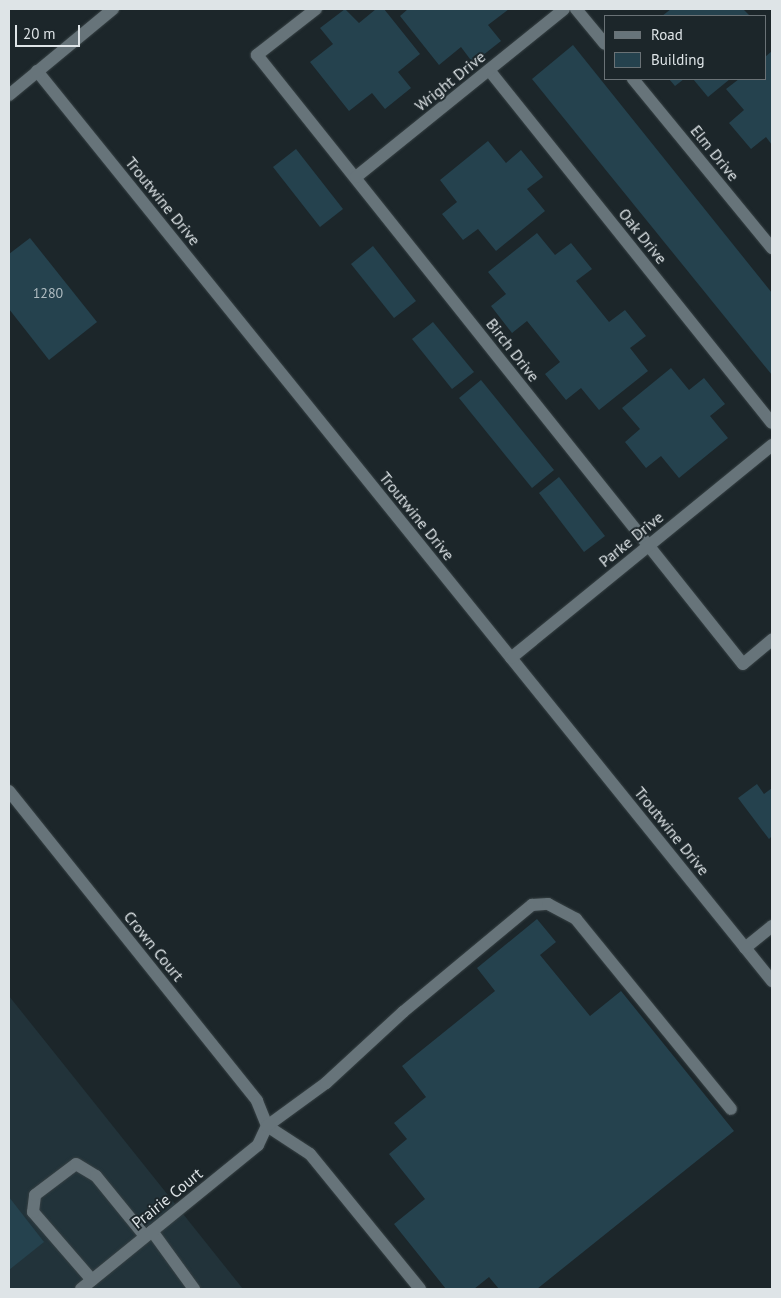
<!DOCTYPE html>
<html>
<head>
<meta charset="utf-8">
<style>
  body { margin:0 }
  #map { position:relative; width:781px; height:1298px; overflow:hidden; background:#1c262a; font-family:"PT Sans",sans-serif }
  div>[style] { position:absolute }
  .built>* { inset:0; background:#22333a }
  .building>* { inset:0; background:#25424e }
  .roads { filter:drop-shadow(0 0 1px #374144) drop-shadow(0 0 1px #374144) }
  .minor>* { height:12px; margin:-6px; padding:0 6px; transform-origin:6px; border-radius:6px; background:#67747a }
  span { translate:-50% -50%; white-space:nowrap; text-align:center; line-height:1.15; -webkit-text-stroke:4px #1c262a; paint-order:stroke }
  .number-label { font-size:14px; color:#b0bcc1 }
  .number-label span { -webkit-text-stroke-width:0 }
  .street-label { font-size:16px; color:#dee4e7 }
  .frame { position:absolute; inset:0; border:10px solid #dee4e7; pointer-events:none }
  .legend { position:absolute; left:604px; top:15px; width:162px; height:65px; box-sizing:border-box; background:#1c262a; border:1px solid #6a7276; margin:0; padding:6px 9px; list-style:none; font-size:15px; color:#dee4e7 }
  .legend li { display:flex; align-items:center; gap:10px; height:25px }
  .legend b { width:25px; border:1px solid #6a7276 }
  .scale { position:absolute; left:15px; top:25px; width:65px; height:22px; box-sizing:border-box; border:2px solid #dee4e7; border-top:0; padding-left:6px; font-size:15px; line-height:18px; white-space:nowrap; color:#dee4e7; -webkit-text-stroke:4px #1c262a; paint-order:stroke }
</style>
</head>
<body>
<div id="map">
  <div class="built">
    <i style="clip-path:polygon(9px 996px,243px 1289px,9px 1289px)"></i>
  </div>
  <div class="building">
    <i style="clip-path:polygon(345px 9px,359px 23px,376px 9px,384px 9px,420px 54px,398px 72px,411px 88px,385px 109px,372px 93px,349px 111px,310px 62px,333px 44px,320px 28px)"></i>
    <i style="clip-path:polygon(408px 9px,509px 9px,488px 25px,501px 41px,473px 63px,461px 47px,439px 65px,400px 16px)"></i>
    <i style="clip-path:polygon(671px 9px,743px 9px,750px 16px,662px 16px)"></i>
    <i style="clip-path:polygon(573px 45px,772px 293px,772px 375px,532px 79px)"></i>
    <i style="clip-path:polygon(772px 51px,772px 145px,766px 137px,751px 149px,729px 123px,744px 110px,726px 89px,739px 79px,765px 79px,765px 57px)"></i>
    <i style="clip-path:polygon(669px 79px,684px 79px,675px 86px)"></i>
    <i style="clip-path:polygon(693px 79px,730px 79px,708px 97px)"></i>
    <i style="clip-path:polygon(488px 141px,506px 163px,521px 150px,543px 177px,527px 189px,545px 211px,496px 251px,478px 229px,463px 240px,442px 214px,457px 202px,440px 180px)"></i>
    <i style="clip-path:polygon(296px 149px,343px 209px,320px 227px,273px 167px)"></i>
    <i style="clip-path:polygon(537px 233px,555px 255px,571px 243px,592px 269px,576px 281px,609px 322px,625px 310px,646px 336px,630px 348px,648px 371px,599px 410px,581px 388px,566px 400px,545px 374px,560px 362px,527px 321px,512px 333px,491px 306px,506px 294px,488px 272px)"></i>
    <i style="clip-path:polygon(30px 238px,97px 322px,49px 360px,9px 309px,9px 254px)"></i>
    <i style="clip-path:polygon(373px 246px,416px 301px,394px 318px,351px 264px)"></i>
    <i style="clip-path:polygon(433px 322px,474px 372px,452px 389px,412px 339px)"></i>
    <i style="clip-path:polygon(671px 368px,689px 390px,704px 378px,725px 404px,710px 416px,728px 438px,679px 478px,661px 456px,646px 468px,625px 442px,640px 429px,622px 408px)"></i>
    <i style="clip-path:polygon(481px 380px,554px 470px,532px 488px,459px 398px)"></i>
    <i style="clip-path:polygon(559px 477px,605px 536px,584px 552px,539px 493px)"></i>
    <i style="clip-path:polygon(757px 784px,764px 794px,772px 788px,772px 836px,769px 839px,738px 798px)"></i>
    <i style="clip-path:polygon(537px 919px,556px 942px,540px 955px,590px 1016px,621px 991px,734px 1131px,537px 1289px,499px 1289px,489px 1277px,474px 1289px,446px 1289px,394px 1224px,425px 1199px,389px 1154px,407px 1139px,394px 1123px,426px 1097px,402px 1066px,495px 991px,477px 968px)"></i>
    <i style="clip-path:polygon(9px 1197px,44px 1242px,9px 1270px)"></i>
  </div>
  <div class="roads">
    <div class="minor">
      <i style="left:316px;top:9px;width:75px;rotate:142.1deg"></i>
      <i style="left:257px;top:55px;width:779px;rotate:51.41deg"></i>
      <i style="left:743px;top:664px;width:38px;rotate:-40deg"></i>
      <i style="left:576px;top:9px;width:45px;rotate:50.4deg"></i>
      <i style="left:489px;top:70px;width:452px;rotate:51.3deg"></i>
      <i style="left:37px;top:71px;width:1170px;rotate:51.07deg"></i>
      <i style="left:633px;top:79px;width:219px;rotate:50.6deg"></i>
      <i style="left:9px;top:95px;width:135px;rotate:-39.6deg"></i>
      <i style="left:356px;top:177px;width:267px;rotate:-38.9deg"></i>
      <i style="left:511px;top:658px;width:337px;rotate:-39.2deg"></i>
      <i style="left:9px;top:791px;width:397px;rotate:51.3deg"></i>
      <i style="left:257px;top:1101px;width:27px;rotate:68deg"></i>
      <i style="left:745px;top:948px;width:35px;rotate:-39deg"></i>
      <i style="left:267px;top:1126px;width:51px;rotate:33.1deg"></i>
      <i style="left:310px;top:1154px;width:174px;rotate:50.8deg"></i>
      <i style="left:152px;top:1231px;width:72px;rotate:54.1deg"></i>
      <i style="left:92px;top:1280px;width:90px;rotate:-130.9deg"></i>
      <i style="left:33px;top:1212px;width:17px;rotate:-83deg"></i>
      <i style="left:35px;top:1195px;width:51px;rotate:-37.1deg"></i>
      <i style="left:76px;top:1164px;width:23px;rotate:31deg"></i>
      <i style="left:96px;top:1176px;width:77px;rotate:50.8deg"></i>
      <i style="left:81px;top:1289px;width:228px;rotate:-39.1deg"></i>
      <i style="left:258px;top:1145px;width:21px;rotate:-65deg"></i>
      <i style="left:267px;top:1126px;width:73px;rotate:-36.1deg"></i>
      <i style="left:326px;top:1083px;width:105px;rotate:-42.7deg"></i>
      <i style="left:403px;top:1012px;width:168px;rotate:-39.7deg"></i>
      <i style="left:532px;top:905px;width:16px;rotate:-4deg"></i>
      <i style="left:548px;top:904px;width:32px;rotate:28deg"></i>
      <i style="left:576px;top:919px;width:245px;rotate:50.8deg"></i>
    </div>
  </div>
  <div class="number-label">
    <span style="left:48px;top:293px">1280</span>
  </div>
  <div class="street-label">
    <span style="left:450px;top:81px;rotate:-39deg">Wright Drive</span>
    <span style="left:715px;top:153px;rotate:51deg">Elm Drive</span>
    <span style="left:163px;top:201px;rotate:51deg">Troutwine Drive</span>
    <span style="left:643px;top:236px;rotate:51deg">Oak Drive</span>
    <span style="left:513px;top:350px;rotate:52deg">Birch Drive</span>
    <span style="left:417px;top:516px;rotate:51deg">Troutwine Drive</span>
    <span style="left:631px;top:539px;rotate:-39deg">Parke Drive</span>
    <span style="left:672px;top:831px;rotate:51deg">Troutwine Drive</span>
    <span style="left:154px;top:946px;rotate:51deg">Crown Court</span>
    <span style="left:167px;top:1198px;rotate:-39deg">Prairie Court</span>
  </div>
  <div class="frame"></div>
  <ul class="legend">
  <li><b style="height:6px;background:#67747a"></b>Road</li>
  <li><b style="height:14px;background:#25424e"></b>Building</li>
  </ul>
  <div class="scale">20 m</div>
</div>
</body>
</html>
